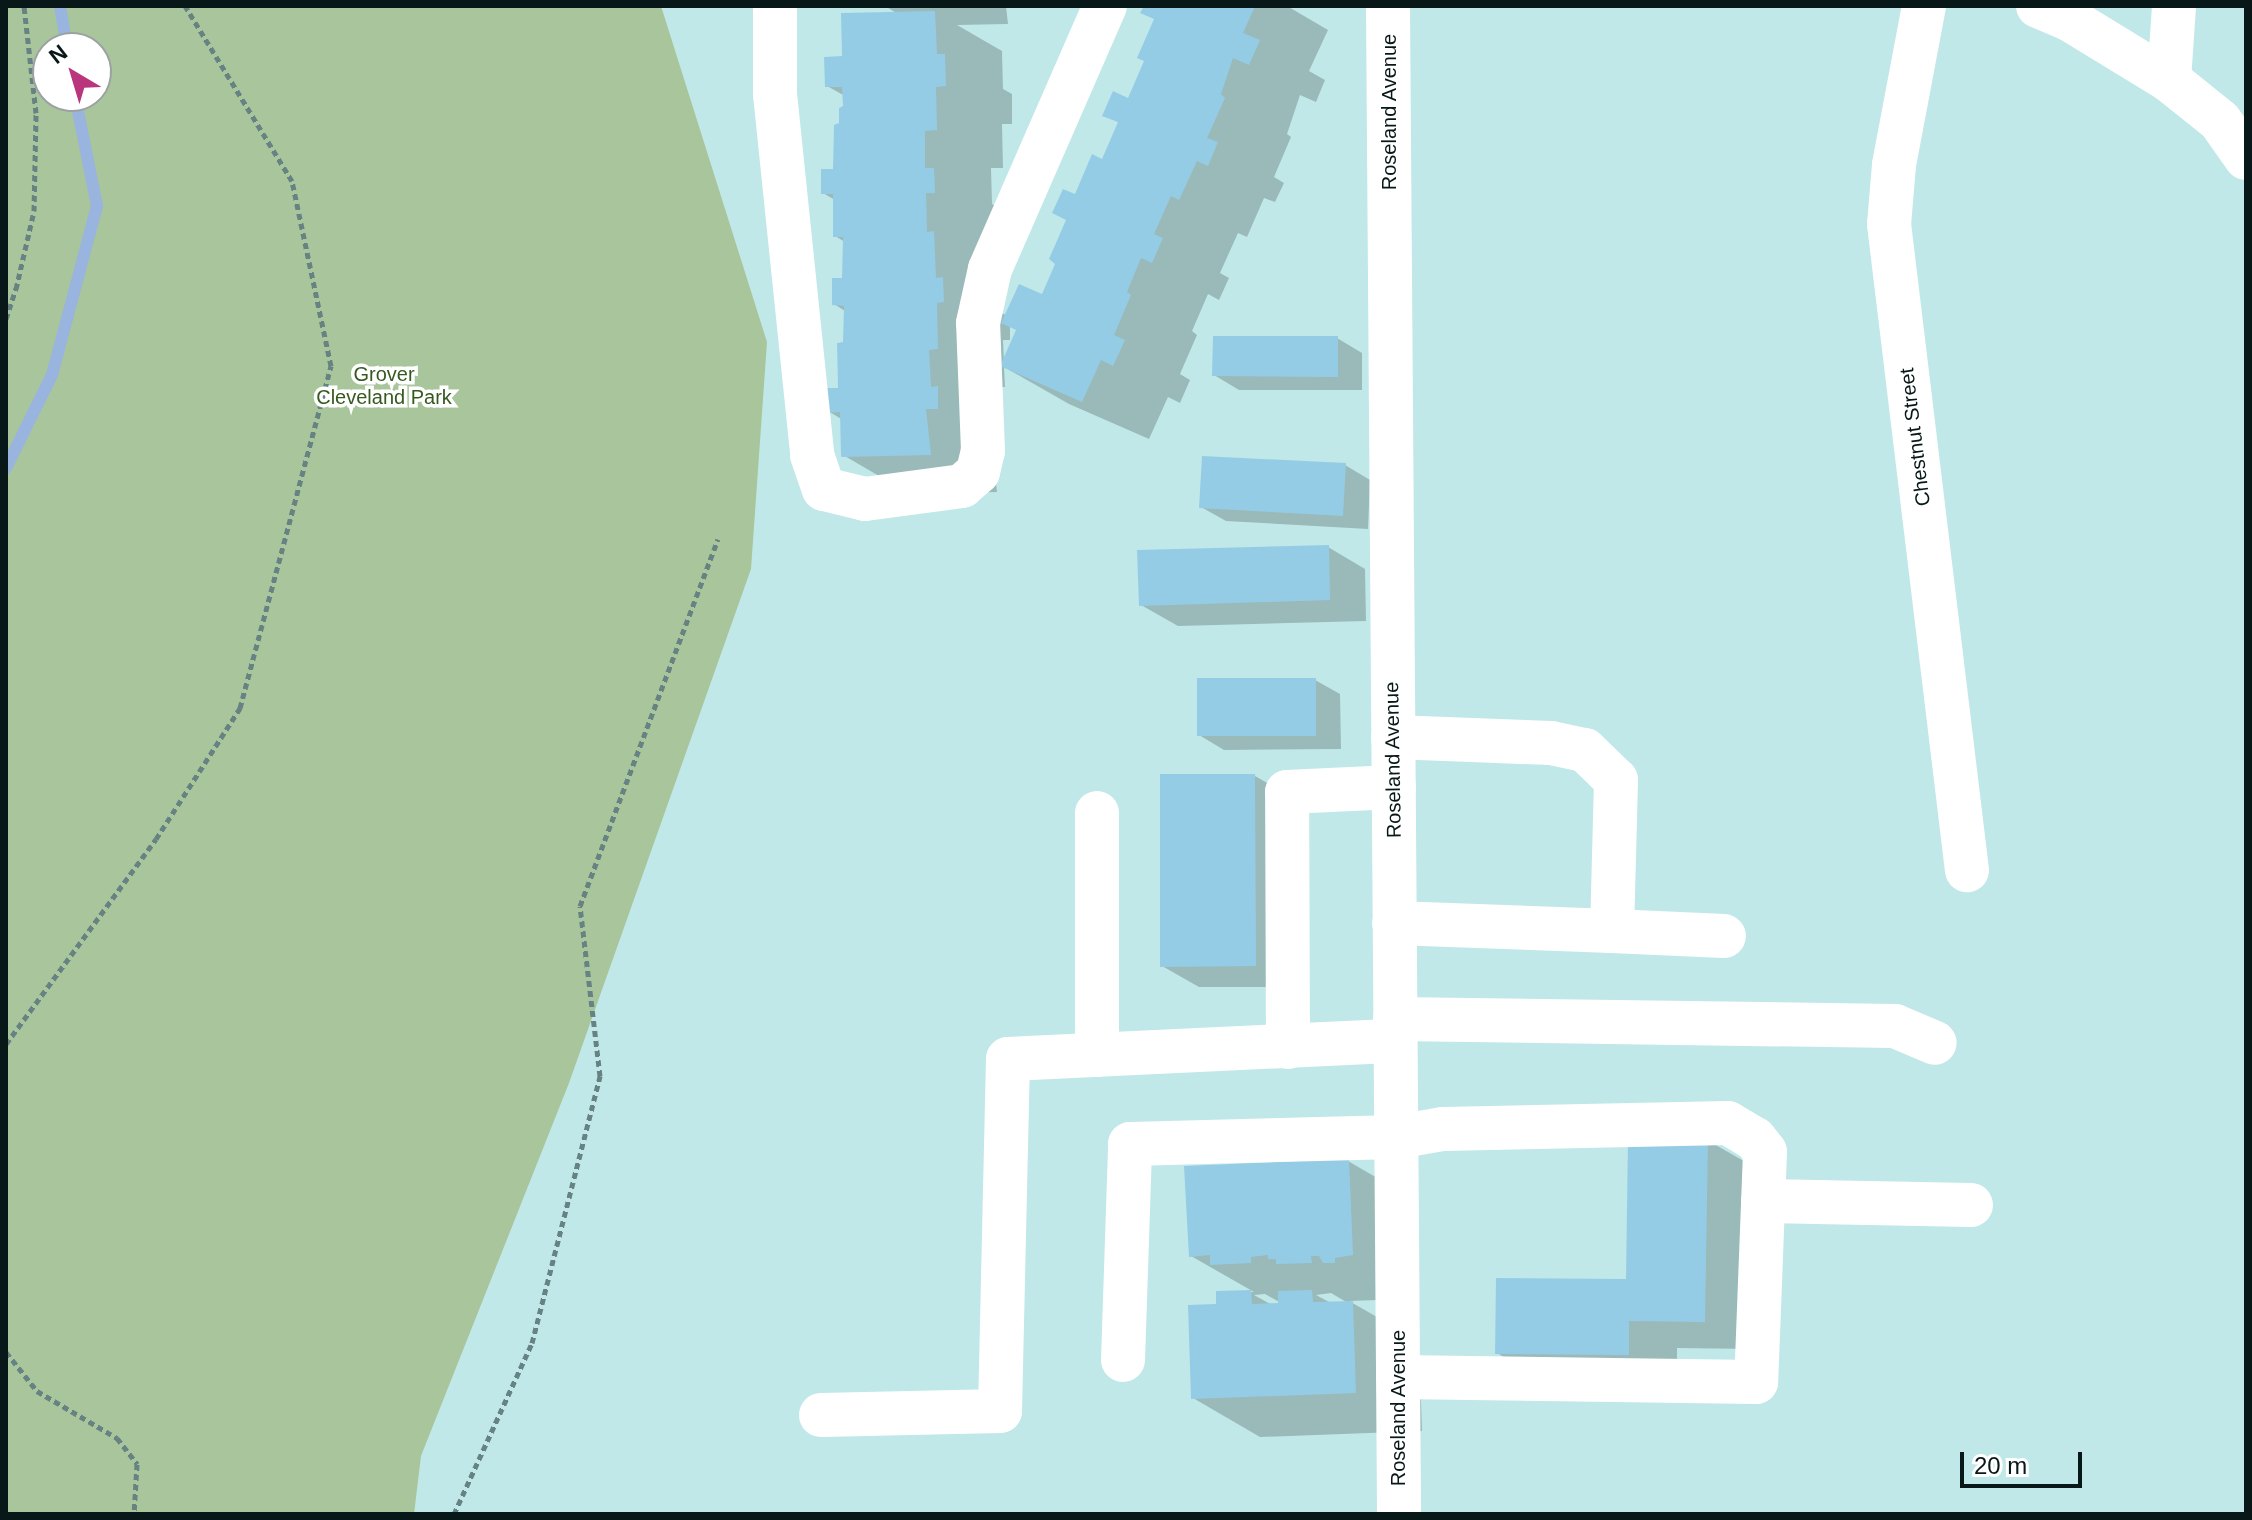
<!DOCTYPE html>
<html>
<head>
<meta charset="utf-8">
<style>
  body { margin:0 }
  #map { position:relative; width:2252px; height:1520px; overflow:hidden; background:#c1e8e8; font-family:Helvetica,sans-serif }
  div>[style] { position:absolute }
  .green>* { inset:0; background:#a9c59b }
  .shadow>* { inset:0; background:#0003 }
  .stream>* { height:12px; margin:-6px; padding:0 6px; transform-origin:6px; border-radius:6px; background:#99b4de }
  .building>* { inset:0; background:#95cce5 }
  .path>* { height:5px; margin-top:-2.5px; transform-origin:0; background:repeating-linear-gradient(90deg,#668282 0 6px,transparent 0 10px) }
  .minor>* { height:44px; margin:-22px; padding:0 22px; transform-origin:22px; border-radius:22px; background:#fff }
  .major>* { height:44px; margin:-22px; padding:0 22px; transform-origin:22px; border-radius:22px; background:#fff }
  span { translate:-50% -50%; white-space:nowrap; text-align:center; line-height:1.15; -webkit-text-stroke:7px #fff; paint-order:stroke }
  .street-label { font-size:20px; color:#081717 }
  .park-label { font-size:20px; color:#355a1f }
  .frame { position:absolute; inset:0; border:8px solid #081717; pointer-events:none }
  .north { position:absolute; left:32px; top:32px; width:80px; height:80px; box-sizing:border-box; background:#fff; border:2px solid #9ca2a2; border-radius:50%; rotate:322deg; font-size:22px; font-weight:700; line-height:32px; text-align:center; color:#081717 }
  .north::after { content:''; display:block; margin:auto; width:28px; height:36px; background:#b9367d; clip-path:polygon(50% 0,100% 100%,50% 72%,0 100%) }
  .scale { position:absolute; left:1960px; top:1452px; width:122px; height:36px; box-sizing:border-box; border:4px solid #081717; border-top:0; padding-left:10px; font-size:24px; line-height:28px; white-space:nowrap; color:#081717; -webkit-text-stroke:6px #fff; paint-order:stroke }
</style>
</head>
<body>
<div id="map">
  <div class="green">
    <i style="clip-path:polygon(evenodd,6px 6px,661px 6px,767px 342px,751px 569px,569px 1083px,421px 1456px,414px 1514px,6px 1514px,6px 6px,48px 48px,96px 48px,96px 96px,48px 96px,48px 48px)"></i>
  </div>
  <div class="shadow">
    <i style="clip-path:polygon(evenodd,885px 6px,1006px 6px,1008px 24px,957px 25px,1002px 51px,1003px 89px,1012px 94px,1012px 124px,1002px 124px,1003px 168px,991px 168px,992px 204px,1000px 209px,1002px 313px,1007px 316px,1043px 296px,1057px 263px,1076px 197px,1103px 161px,1120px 123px,1105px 115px,1129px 100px,1147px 61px,1156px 20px,1146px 6px,1287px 6px,1328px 30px,1309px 71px,1325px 80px,1316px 102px,1300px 95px,1287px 134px,1291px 137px,1274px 177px,1284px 183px,1275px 202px,1264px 198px,1247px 237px,1238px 233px,1220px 273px,1229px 278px,1219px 300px,1208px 294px,1192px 331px,1197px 335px,1180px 374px,1190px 380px,1180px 403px,1168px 397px,1149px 439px,1069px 404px,1004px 367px,1005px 387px,995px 387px,992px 447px,997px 492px,910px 494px,843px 455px,843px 420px,828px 411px,840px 390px,845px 343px,845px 311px,834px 304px,844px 280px,845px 242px,835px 236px,835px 200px,823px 193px,835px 171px,845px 96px,827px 86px,844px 58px,898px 14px,885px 6px,1010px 326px,1018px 330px,1004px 362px,1003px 340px,1010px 340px,1010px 326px)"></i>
    <i style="clip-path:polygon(1337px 338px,1362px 353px,1362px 390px,1239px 390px,1214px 375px)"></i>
    <i style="clip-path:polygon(1345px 465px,1370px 480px,1368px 529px,1226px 521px,1201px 507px)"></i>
    <i style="clip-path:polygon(1328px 547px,1365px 569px,1366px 621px,1178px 626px,1141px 605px)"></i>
    <i style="clip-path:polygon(1315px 680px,1340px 694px,1341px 749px,1224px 750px,1199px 735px)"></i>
    <i style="clip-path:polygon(1255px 776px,1292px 797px,1293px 987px,1199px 987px,1162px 966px)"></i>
    <i style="clip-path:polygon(1707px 1140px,1756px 1168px,1753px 1349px,1677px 1348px,1677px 1382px,1545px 1381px,1497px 1353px,1628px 1281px)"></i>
    <i style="clip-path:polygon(evenodd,1348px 1161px,1415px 1200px,1378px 1300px,1349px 1301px,1419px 1341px,1422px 1431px,1260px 1437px,1193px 1398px,1218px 1306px,1218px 1293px,1254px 1292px,1191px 1256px,1348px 1161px,1331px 1293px,1348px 1303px,1331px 1303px,1316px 1295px,1331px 1293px,1348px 1161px,1265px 1294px,1283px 1304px,1272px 1305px,1254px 1295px,1265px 1294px)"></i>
  </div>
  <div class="stream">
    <i style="left:60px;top:6px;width:43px;rotate:80.5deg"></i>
    <i style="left:6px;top:468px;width:104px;rotate:-63.7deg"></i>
    <i style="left:52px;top:375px;width:175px;rotate:-75.1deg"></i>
    <i style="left:97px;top:206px;width:112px;rotate:-101.3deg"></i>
  </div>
  <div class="building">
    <i style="clip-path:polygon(1144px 6px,1255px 6px,1243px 33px,1260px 40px,1249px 65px,1233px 58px,1221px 94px,1225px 98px,1207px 138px,1218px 142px,1208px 166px,1197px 161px,1179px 200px,1171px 196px,1154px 234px,1163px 238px,1152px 263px,1141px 258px,1127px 292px,1131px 295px,1114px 335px,1125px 340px,1113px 366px,1101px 360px,1082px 402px,1000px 366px,1016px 330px,1001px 323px,1019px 284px,1042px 294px,1055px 264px,1049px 259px,1066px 220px,1052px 213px,1063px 189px,1075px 194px,1092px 154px,1102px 159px,1118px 122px,1102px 116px,1113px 91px,1128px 98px,1144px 61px,1137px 58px,1154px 19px,1140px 13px)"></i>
    <i style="clip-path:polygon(935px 11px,937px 54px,945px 54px,946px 86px,936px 87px,937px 130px,925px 131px,925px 168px,934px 168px,935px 193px,926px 193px,927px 232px,934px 231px,936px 278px,943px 277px,944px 302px,937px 303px,938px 349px,929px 350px,931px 387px,938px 386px,938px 409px,926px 409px,931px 455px,841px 457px,840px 412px,826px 413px,826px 388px,838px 388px,837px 343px,843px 342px,844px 306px,832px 305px,832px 278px,842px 278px,843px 237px,833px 237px,833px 194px,821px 194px,821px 169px,833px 169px,834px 125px,839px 123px,839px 108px,843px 106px,842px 87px,825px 87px,824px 57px,842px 56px,841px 13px)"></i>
    <i style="clip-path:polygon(1213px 336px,1338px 336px,1338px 377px,1212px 376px)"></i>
    <i style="clip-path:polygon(1202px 456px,1346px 463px,1343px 516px,1199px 508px)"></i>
    <i style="clip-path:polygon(1329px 545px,1330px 600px,1139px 606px,1137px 550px)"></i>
    <i style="clip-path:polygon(1197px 678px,1316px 678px,1316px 736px,1197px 736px)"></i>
    <i style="clip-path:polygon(1160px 774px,1255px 774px,1256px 966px,1160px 967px)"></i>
    <i style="clip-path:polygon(1628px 1138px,1708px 1138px,1705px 1322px,1629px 1321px,1629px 1355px,1495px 1354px,1496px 1278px,1626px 1279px)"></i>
    <i style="clip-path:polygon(1349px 1159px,1353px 1255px,1335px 1258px,1335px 1263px,1323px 1263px,1319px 1256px,1311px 1256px,1312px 1263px,1276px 1264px,1276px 1259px,1268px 1259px,1268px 1255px,1251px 1257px,1251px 1263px,1210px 1265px,1210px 1255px,1189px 1257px,1184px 1166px)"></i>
    <i style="clip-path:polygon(1251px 1290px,1252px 1304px,1278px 1303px,1278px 1291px,1312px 1290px,1313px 1302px,1353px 1301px,1356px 1393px,1191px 1399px,1188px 1305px,1216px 1304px,1216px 1291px)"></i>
  </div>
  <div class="path">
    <i style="left:6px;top:319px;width:32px;rotate:-72deg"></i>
    <i style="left:16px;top:289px;width:80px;rotate:-77deg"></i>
    <i style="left:34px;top:211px;width:98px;rotate:-88.8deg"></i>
    <i style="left:36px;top:113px;width:108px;rotate:-96.4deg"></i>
    <i style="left:6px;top:1044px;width:254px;rotate:-53.8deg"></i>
    <i style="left:156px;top:839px;width:156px;rotate:-57.3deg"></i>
    <i style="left:240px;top:708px;width:354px;rotate:-75.1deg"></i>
    <i style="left:331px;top:366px;width:189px;rotate:-101.9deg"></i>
    <i style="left:292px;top:181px;width:205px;rotate:-121.4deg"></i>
    <i style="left:6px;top:1352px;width:50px;rotate:51.5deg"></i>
    <i style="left:37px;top:1391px;width:93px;rotate:30.4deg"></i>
    <i style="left:117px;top:1438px;width:33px;rotate:52deg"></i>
    <i style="left:137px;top:1464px;width:50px;rotate:93.4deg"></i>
    <i style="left:454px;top:1514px;width:188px;rotate:-65.5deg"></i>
    <i style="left:532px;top:1343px;width:276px;rotate:-75.7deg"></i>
    <i style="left:600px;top:1076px;width:171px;rotate:-96.7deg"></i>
    <i style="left:580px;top:906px;width:392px;rotate:-69.4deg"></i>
  </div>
  <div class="minor">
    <i style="left:775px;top:6px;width:88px;rotate:90deg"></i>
    <i style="left:775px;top:94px;width:363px;rotate:84.1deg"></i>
    <i style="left:812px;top:455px;width:36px;rotate:71deg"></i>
    <i style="left:824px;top:489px;width:42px;rotate:13.7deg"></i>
    <i style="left:865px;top:499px;width:98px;rotate:-7.6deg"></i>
    <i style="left:962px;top:486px;width:21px;rotate:-41deg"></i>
    <i style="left:978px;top:472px;width:22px;rotate:-77deg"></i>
    <i style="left:983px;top:451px;width:128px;rotate:-92.2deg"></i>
    <i style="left:978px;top:323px;width:55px;rotate:-77.5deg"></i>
    <i style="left:990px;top:269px;width:287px;rotate:-66.4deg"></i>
    <i style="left:1924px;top:6px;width:162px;rotate:100.7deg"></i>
    <i style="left:1894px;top:165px;width:59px;rotate:94.8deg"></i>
    <i style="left:1889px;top:224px;width:651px;rotate:83.12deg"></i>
    <i style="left:2038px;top:6px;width:34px;rotate:23deg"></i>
    <i style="left:2069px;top:19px;width:117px;rotate:31.4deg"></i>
    <i style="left:2169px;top:80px;width:65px;rotate:38.8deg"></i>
    <i style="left:2220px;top:121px;width:45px;rotate:54.9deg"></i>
    <i style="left:2169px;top:80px;width:74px;rotate:-86.1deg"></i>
    <i style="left:1393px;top:737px;width:158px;rotate:2.2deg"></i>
    <i style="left:1551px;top:743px;width:35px;rotate:12deg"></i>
    <i style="left:1585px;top:750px;width:43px;rotate:44.1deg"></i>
    <i style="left:1616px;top:780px;width:151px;rotate:91.5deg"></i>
    <i style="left:1612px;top:931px;width:218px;rotate:-177.9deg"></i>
    <i style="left:1097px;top:813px;width:242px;rotate:90deg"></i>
    <i style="left:1612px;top:931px;width:112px;rotate:2.6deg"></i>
    <i style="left:1395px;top:1019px;width:500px;rotate:0.8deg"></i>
    <i style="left:1895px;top:1026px;width:43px;rotate:23deg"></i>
    <i style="left:1288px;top:1047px;width:255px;rotate:-90.2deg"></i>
    <i style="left:1287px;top:792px;width:107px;rotate:-2.7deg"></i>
    <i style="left:1763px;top:1201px;width:208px;rotate:1.1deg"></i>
    <i style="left:1123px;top:1360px;width:216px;rotate:-88.1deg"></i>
    <i style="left:1130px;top:1144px;width:266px;rotate:-1.5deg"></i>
    <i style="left:1396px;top:1137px;width:48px;rotate:-9.7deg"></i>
    <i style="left:1443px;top:1129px;width:285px;rotate:-1.2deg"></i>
    <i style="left:1728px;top:1123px;width:31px;rotate:31deg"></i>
    <i style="left:1755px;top:1139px;width:16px;rotate:52deg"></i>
    <i style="left:1765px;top:1152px;width:230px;rotate:92.2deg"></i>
    <i style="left:1756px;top:1382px;width:358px;rotate:-179.2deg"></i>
    <i style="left:821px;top:1415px;width:179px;rotate:-1.3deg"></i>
    <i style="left:1000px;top:1411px;width:352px;rotate:-88.7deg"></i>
    <i style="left:1008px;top:1059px;width:387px;rotate:-2.7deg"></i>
  </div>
  <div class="major">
    <i style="left:1388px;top:6px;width:1508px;rotate:89.58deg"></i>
  </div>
  <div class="street-label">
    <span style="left:1389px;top:112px;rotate:-90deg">Roseland Avenue</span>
    <span style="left:1915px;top:437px;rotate:-97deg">Chestnut Street</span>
    <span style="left:1393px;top:760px;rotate:-91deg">Roseland Avenue</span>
    <span style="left:1398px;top:1408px;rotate:-90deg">Roseland Avenue</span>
  </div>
  <div class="park-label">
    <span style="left:384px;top:386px">Grover<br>Cleveland Park</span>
  </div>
  <div class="frame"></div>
  <div class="north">N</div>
  <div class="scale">20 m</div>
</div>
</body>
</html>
